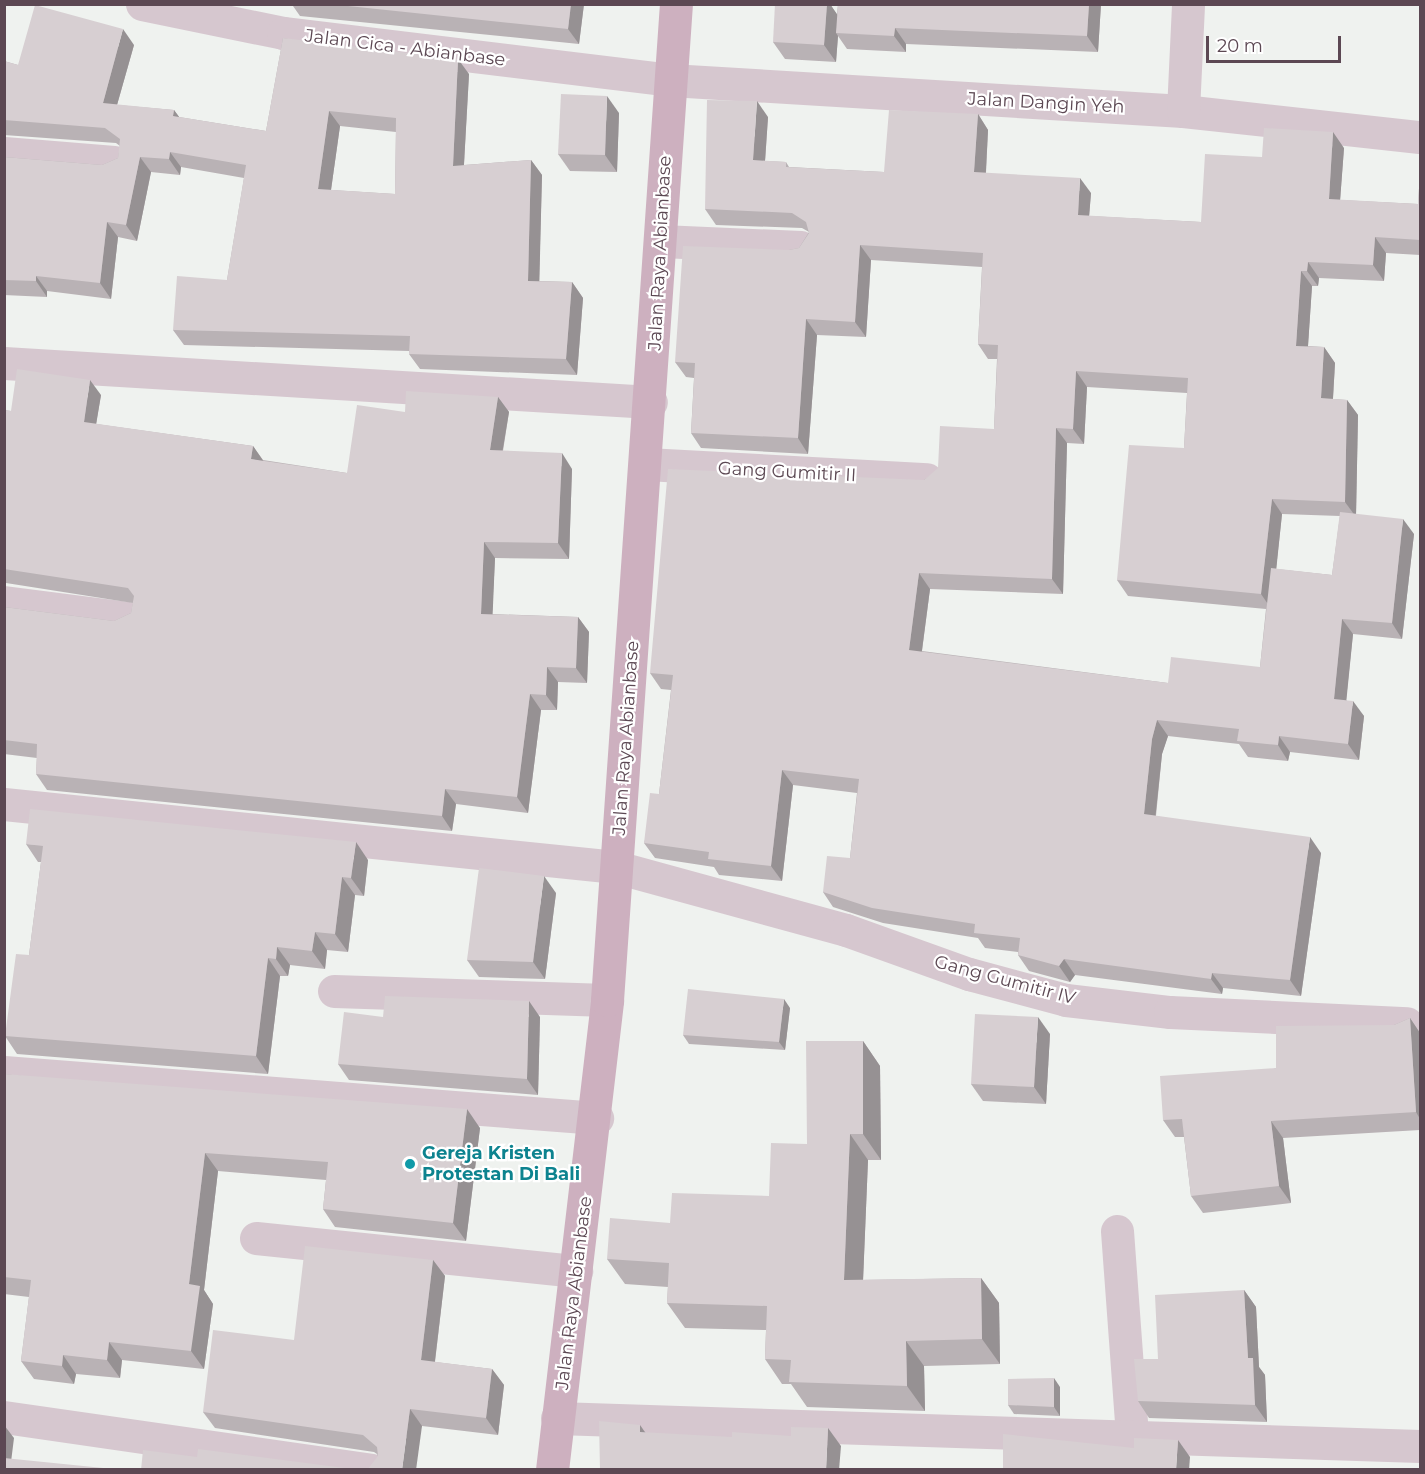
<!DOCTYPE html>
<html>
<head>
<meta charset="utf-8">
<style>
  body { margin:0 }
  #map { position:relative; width:1425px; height:1474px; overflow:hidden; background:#eff2ef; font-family:Montserrat,sans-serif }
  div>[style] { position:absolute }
  .minor>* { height:33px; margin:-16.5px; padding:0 16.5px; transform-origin:16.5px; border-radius:16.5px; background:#d6c7cf }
  .major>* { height:33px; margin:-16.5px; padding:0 16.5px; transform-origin:16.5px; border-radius:16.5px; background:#cdb0bf }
  .wall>* { inset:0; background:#b9b2b5 }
  .shaded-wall>* { inset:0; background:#969193 }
  .building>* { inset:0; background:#d7cfd2 }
  .dots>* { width:16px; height:16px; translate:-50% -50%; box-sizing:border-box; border:3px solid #fff; border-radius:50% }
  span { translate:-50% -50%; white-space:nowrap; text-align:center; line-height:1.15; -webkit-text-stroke:4.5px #fff; paint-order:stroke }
  .street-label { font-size:18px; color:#5c4853 }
  .culture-label { font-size:18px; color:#0d838f; font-weight:700 }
  .left { translate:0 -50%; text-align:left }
  .frame { position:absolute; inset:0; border:6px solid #5c4853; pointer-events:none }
  .scale { position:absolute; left:1206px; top:36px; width:135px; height:27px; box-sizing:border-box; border:3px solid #5c4853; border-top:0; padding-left:8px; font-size:18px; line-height:21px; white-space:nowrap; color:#5c4853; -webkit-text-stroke:4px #fff; paint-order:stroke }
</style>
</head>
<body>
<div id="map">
  <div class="minor">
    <i style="left:142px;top:4px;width:144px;rotate:11.6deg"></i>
    <i style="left:283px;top:33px;width:390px;rotate:6.9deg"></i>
    <i style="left:670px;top:80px;width:514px;rotate:3.46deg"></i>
    <i style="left:1183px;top:111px;width:238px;rotate:6.3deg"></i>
    <i style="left:1183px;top:111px;width:107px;rotate:-87.3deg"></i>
    <i style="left:4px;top:153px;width:110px;rotate:4.7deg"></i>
    <i style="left:661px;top:241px;width:140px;rotate:2.5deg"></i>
    <i style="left:4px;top:363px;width:648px;rotate:3.45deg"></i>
    <i style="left:646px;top:464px;width:281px;rotate:3.1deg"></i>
    <i style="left:4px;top:602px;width:124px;rotate:7.4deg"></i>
    <i style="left:4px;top:804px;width:615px;rotate:5.88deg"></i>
    <i style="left:616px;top:867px;width:238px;rotate:15.3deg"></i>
    <i style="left:846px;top:930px;width:131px;rotate:19.7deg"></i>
    <i style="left:969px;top:974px;width:100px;rotate:15deg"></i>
    <i style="left:1066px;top:1000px;width:105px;rotate:6.6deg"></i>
    <i style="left:1170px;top:1012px;width:237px;rotate:2.7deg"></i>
    <i style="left:334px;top:991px;width:273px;rotate:1.9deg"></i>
    <i style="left:4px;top:1072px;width:595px;rotate:4.44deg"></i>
    <i style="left:1117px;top:1231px;width:207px;rotate:85.8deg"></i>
    <i style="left:256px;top:1238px;width:322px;rotate:5.9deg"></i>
    <i style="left:4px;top:1417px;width:371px;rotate:8.2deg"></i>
    <i style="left:557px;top:1418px;width:863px;rotate:1.86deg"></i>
  </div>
  <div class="major">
    <i style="left:552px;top:1470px;width:473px;rotate:-83.3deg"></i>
    <i style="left:607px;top:1000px;width:998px;rotate:-86.04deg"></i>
  </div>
  <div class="wall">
    <i style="clip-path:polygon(286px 4px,584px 4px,579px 44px,300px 16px,293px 6px)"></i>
    <i style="clip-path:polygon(830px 4px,837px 15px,838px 4px,1101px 4px,1098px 52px,906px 44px,906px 52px,847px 49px,838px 36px,836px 62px,785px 59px,773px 42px)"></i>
    <i style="clip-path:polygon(evenodd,283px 38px,469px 74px,464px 165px,531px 160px,542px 175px,539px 281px,572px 282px,583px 298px,577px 375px,420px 369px,409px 354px,409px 351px,184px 345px,173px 330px,227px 280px,244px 178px,181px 167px,180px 175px,151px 172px,137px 241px,118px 237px,111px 299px,47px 291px,47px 297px,4px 295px,4px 157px,102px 165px,118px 158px,120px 146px,116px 143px,4px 135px,4px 61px,18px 65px,134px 45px,117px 105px,174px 110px,179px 117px,266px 131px,283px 38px,340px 126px,396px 132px,395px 194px,331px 190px,340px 126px)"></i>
    <i style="clip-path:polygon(619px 113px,617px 172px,570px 171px,558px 154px)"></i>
    <i style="clip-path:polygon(evenodd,978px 114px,988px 130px,986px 173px,1091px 193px,1089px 216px,1201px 222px,1262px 157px,1344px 148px,1340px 200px,1418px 204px,1420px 172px,1420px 255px,1386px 253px,1384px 281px,1319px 278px,1318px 286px,1312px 286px,1308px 346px,1324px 347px,1335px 363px,1333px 399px,1347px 400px,1358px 415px,1356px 514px,1414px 534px,1402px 639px,1353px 634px,1346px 700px,1364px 716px,1359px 760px,1290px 752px,1288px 761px,1248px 757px,1239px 744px,1168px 736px,1162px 754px,1156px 816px,1321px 853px,1301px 996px,1223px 988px,1222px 994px,1075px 975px,1070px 982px,1029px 971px,1018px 955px,1018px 952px,985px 948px,978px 938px,883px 923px,833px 907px,823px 892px,850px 858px,857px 793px,793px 785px,782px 881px,719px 875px,714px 867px,655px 858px,644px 843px,659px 794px,671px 690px,661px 689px,650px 673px,924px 480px,994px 429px,997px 359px,988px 359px,978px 344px,982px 267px,871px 260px,866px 337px,817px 335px,808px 454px,701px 448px,691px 433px,694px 378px,686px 377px,675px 362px,789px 250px,799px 248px,809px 232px,802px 228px,716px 225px,705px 209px,768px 117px,765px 161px,786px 162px,789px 167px,884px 172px,978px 114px,1087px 387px,1187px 393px,1184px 448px,1117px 580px,1128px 596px,1266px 609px,1260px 667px,1168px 683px,922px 651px,930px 589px,1063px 594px,1067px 443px,1084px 444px,1087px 387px,978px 114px,1282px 514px,1340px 516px,1332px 575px,1276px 569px,1282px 514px)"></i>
    <i style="clip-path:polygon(101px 395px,96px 424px,253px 446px,263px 460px,347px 473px,405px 412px,498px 397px,509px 412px,503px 451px,572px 469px,569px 559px,495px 558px,492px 614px,578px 617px,589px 632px,587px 683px,558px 682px,557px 710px,541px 710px,528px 813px,456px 804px,452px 831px,47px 790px,36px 774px,37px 758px,4px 754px,4px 607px,114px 621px,131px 613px,133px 603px,6px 583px,4px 584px,4px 410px,11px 411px)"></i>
    <i style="clip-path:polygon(26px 844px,368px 860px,364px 896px,355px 895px,348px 952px,327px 950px,325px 969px,290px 965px,288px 976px,280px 976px,268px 1074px,17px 1054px,5px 1036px,29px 955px,41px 862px,38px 862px)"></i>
    <i style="clip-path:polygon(556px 893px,545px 979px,479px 977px,467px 960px)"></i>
    <i style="clip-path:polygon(790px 1008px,785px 1050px,689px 1044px,683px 1035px)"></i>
    <i style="clip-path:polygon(383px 1017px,540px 1017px,538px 1095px,349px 1080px,338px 1064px)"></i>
    <i style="clip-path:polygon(1410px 1018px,1420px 1033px,1420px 1130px,1283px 1138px,1291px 1203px,1203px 1213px,1191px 1196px,1184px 1137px,1175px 1137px,1163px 1120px,1276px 1068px,1394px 1025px)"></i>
    <i style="clip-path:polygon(1050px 1034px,1046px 1104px,983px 1101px,971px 1084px)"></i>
    <i style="clip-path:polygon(863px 1041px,880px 1066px,881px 1160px,868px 1160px,863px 1280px,981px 1278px,999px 1303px,1000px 1364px,924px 1366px,925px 1411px,807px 1407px,791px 1384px,782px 1384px,765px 1359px,766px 1330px,685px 1328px,667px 1303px,668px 1287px,625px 1284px,607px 1259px,670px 1223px,769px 1196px,807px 1144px)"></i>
    <i style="clip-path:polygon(4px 1074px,480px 1128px,466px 1241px,335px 1227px,323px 1209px,326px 1180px,218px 1171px,204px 1290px,213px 1304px,204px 1369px,122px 1360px,120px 1378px,76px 1374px,74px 1384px,34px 1379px,21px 1361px,29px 1297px,4px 1294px)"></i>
    <i style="clip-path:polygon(433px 1260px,445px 1276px,435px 1362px,492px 1369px,504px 1385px,498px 1435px,422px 1426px,378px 1456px,377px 1454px,374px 1452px,215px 1428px,203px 1412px,294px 1340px)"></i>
    <i style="clip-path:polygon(1244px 1290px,1256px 1307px,1259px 1367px,1265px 1375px,1267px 1422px,1149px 1418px,1138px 1401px,1158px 1359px)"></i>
    <i style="clip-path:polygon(1060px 1387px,1060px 1416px,1014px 1414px,1008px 1405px)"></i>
  </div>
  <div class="shaded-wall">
    <i style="clip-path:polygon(571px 4px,584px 4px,579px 44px,568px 29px)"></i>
    <i style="clip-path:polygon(827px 4px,830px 4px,839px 17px,836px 33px,838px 36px,836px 62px,824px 45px)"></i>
    <i style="clip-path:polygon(1089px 4px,1101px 4px,1098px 52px,1087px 36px)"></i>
    <i style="clip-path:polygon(895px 28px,906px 44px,906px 52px,894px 36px)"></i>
    <i style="clip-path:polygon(123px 29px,134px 45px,113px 119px,103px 103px)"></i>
    <i style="clip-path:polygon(458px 59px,469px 74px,463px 181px,453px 166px)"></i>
    <i style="clip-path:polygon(607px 96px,619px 113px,617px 172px,605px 155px)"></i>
    <i style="clip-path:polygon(757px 101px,768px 117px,764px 176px,753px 160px)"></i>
    <i style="clip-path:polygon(174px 110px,185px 125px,173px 116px)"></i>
    <i style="clip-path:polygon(329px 111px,340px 126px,329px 204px,318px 189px)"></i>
    <i style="clip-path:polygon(978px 114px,988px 130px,985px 188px,974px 172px)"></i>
    <i style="clip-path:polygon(1333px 132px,1344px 148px,1339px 215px,1329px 199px)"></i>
    <i style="clip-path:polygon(170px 152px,181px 167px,180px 175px,169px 159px)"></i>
    <i style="clip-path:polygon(140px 157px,151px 172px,137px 241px,126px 225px)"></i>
    <i style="clip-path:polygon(531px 160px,542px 175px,539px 296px,528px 281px)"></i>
    <i style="clip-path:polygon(1080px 178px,1091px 193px,1088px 230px,1078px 215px)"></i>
    <i style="clip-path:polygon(107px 222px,118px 237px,111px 299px,100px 283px)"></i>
    <i style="clip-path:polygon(1375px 237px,1386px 253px,1384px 281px,1373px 265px)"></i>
    <i style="clip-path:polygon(860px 245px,871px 260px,866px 337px,855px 322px)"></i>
    <i style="clip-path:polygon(1308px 262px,1319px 278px,1318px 286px,1307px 271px)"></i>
    <i style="clip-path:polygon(1301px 271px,1312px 286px,1307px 361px,1296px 346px)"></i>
    <i style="clip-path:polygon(36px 276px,47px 291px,47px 297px,36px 281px)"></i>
    <i style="clip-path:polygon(572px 282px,583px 298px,577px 375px,566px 359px)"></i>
    <i style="clip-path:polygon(806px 319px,817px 335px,808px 454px,798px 438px)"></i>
    <i style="clip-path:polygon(1324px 347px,1335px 363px,1332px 414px,1321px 398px)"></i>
    <i style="clip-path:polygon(1076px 371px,1087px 387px,1084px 444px,1073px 429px)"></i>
    <i style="clip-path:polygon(90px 380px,101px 395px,94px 437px,84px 422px)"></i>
    <i style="clip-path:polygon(498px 397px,509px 412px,500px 466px,490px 450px)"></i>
    <i style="clip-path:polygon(1347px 400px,1358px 415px,1356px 517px,1345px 502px)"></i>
    <i style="clip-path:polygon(1056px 428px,1067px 443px,1063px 594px,1052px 579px)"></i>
    <i style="clip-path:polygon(253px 446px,264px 462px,251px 459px)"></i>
    <i style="clip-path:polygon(562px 453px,572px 469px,569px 559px,558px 543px)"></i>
    <i style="clip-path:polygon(1272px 499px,1282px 514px,1272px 610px,1261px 594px)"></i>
    <i style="clip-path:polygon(1403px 519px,1414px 534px,1402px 639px,1392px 623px)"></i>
    <i style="clip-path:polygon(484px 542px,495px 558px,492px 629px,481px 614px)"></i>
    <i style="clip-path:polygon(919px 573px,930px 589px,920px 665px,909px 650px)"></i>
    <i style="clip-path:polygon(578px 617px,589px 632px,587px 683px,576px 668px)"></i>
    <i style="clip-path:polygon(1342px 619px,1353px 634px,1345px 714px,1334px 699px)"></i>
    <i style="clip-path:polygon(547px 667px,558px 682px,557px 710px,546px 695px)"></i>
    <i style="clip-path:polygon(530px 694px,541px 710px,528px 813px,517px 797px)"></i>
    <i style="clip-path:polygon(1353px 701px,1364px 716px,1359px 760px,1348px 744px)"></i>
    <i style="clip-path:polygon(1157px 720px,1168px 736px,1162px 754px,1154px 830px,1144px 814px,1152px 739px)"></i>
    <i style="clip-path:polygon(1279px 736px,1290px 752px,1288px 761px,1278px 745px)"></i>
    <i style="clip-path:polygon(782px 770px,793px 785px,782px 881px,771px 866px)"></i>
    <i style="clip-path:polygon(445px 789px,456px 804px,452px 831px,442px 816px)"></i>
    <i style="clip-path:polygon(1310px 837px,1321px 853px,1301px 996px,1290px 980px)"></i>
    <i style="clip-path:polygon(356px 842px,368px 860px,364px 896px,351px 878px)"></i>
    <i style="clip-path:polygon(544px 876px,556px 893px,545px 979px,533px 962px)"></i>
    <i style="clip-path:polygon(342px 877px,355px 895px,348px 952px,335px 934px)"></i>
    <i style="clip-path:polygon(315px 932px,327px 950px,325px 969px,312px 951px)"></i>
    <i style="clip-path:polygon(277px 947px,290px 965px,288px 976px,276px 959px)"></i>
    <i style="clip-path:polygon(268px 958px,280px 976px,268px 1074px,256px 1056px)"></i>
    <i style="clip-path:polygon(1064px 959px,1075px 975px,1070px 982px,1059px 966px)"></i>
    <i style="clip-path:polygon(1212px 973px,1223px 988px,1222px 994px,1211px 979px)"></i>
    <i style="clip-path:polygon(784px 999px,790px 1008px,785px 1050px,779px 1042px)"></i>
    <i style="clip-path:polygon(529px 1001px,540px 1017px,538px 1095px,527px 1079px)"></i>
    <i style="clip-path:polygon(1038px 1017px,1050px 1034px,1046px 1104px,1034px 1087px)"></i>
    <i style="clip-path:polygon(1410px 1018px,1420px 1033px,1420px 1119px,1416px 1112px)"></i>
    <i style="clip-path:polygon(863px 1041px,880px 1066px,881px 1160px,863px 1134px)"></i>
    <i style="clip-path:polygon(467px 1109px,480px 1128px,466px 1241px,453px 1223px)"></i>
    <i style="clip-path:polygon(1271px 1121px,1283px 1138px,1291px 1203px,1279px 1186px)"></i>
    <i style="clip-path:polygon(850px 1134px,868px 1160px,862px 1306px,844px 1280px)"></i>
    <i style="clip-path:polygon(205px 1153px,218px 1171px,204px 1290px,213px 1304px,204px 1369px,191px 1351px,189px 1284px)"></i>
    <i style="clip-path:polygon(433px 1260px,445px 1276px,433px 1377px,421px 1360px)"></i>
    <i style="clip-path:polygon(981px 1278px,999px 1303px,1000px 1364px,982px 1339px)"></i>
    <i style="clip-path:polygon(1244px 1290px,1256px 1307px,1259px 1367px,1265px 1375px,1267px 1422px,1255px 1405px,1248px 1358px)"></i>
    <i style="clip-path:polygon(906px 1341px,924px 1366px,925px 1411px,907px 1386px)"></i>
    <i style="clip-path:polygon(109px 1342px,122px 1360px,120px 1378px,107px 1360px)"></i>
    <i style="clip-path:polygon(63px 1355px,76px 1374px,74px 1384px,62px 1366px)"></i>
    <i style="clip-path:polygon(492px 1369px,504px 1385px,498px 1435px,486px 1418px)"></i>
    <i style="clip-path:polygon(1054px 1378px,1060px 1387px,1060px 1416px,1054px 1407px)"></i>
    <i style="clip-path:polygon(410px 1409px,422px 1426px,416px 1470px,402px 1470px)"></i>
    <i style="clip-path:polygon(4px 1425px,14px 1438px,10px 1470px,4px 1466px)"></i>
    <i style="clip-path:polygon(640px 1425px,652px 1442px,640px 1432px)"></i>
    <i style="clip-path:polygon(828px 1428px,841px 1446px,839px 1470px,826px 1470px)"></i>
    <i style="clip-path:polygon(1178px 1440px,1190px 1457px,1189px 1470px,1176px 1470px)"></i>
  </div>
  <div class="building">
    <i style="clip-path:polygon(329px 4px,571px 4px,568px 29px)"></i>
    <i style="clip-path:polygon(775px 4px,827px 4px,824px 45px,773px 42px)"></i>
    <i style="clip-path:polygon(838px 4px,1089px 4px,1087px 36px,895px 28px,894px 36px,836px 33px)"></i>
    <i style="clip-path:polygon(evenodd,35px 5px,123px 29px,103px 103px,174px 110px,173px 116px,266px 131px,283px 38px,458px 59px,453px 166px,531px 160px,528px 281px,572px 282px,566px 359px,409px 354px,410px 336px,173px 330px,177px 276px,227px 280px,246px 165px,170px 152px,169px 159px,140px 157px,126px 225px,107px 222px,100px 283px,36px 276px,36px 281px,4px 280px,4px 157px,102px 165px,118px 158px,120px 139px,105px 128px,4px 120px,4px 61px,18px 65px,35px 5px,329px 111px,396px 118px,395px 194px,318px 189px,329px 111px)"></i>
    <i style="clip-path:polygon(561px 94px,607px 96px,605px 155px,558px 154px)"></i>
    <i style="clip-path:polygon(707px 100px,757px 101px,753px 160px,786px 162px,786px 167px,884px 172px,889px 110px,978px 114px,974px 172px,1080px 178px,1078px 215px,1201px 222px,1205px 154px,1262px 157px,1264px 128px,1333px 132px,1329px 199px,1418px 204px,1420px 172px,1420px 240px,1375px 237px,1373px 265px,1308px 262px,1307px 271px,1301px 271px,1296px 346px,1324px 347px,1321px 398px,1347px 400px,1345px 502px,1272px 499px,1261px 594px,1117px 580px,1129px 445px,1184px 448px,1188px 378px,1076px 371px,1073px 429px,1056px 428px,1052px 579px,919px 573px,909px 650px,1168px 683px,1171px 657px,1260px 667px,1271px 568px,1332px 575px,1340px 512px,1403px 519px,1392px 623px,1342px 619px,1334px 699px,1353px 701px,1348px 744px,1279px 736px,1278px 745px,1237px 741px,1239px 729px,1157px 720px,1152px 739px,1144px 814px,1310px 837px,1290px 980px,1212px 973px,1211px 979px,1064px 959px,1059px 966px,1018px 955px,1020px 938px,974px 933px,975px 924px,872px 908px,823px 892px,827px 856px,850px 858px,859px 779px,782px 770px,771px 866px,708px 859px,709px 852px,644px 843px,650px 793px,659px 794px,673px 675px,650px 673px,668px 469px,924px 480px,938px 468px,940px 426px,994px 429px,998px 345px,978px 344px,983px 253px,860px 245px,855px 322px,806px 319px,798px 438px,691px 433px,695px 363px,675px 362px,683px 246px,789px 250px,799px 248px,809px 233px,806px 222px,792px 213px,705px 209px)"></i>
    <i style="clip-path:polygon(17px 369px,90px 380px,84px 422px,253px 446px,251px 459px,347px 473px,357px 405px,405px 412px,406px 391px,498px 397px,490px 450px,562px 453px,558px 543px,484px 542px,481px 614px,578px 617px,576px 668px,547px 667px,546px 695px,530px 694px,517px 797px,445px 789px,442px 816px,36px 774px,37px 744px,4px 740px,4px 607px,114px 621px,131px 613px,134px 596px,128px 588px,4px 569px,4px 410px,11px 411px)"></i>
    <i style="clip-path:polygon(30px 809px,356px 842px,351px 878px,342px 877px,335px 934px,315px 932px,312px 951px,277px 947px,276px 959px,268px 958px,256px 1056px,5px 1036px,16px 954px,29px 955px,43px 846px,26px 844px)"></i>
    <i style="clip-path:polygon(479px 868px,544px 876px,533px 962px,467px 960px)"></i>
    <i style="clip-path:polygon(688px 989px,784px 999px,779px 1042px,683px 1035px)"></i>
    <i style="clip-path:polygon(385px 996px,529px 1001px,527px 1079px,338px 1064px,344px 1012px,383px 1017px)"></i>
    <i style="clip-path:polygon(975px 1014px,1038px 1017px,1034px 1087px,971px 1084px)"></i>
    <i style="clip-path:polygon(1410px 1018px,1416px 1112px,1271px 1121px,1279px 1186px,1191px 1196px,1182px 1119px,1163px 1120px,1160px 1076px,1276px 1068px,1276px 1026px,1394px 1025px)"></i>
    <i style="clip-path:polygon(806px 1041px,863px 1041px,863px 1134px,850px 1134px,844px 1280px,981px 1278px,982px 1339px,906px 1341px,907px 1386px,789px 1382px,791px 1360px,765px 1359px,767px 1306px,667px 1303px,669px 1263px,607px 1259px,610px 1218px,670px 1223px,672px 1193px,769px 1196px,771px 1143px,807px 1144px)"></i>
    <i style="clip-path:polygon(4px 1074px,467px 1109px,453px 1223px,323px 1209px,328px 1162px,205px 1153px,189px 1284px,200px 1286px,191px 1351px,109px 1342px,107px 1360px,63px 1355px,62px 1366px,21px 1361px,31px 1280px,4px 1277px)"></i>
    <i style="clip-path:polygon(305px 1246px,433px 1260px,421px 1360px,492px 1369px,486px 1418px,410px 1409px,402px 1470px,367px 1470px,378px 1456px,377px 1447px,363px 1435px,203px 1412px,213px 1330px,294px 1340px)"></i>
    <i style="clip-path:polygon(1244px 1290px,1248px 1358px,1253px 1358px,1255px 1405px,1138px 1401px,1134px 1359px,1158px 1359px,1155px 1295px)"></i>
    <i style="clip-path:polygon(1054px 1378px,1054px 1407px,1008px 1405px,1008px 1379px)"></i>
    <i style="clip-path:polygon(599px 1421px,640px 1425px,640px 1432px,732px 1437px,732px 1432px,791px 1436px,791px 1427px,828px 1428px,826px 1470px,600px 1470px)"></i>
    <i style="clip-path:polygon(1003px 1434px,1134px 1448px,1134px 1438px,1178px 1440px,1176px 1470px,1003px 1470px)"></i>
    <i style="clip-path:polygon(198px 1449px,360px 1470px,141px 1470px,143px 1450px,197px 1457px)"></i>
    <i style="clip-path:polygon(4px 1458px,123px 1470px,4px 1470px)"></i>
  </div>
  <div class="dots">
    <i style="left:410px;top:1164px;background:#0f9aa8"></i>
  </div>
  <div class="street-label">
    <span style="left:405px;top:48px;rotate:7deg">Jalan Cica - Abianbase</span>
    <span style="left:1046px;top:103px;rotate:3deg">Jalan Dangin Yeh</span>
    <span style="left:660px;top:253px;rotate:-87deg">Jalan Raya Abianbase</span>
    <span style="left:787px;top:472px;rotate:3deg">Gang Gumitir II</span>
    <span style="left:626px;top:738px;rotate:-86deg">Jalan Raya Abianbase</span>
    <span style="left:1005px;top:980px;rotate:15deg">Gang Gumitir IV</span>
    <span style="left:574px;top:1293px;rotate:-83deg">Jalan Raya Abianbase</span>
  </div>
  <div class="culture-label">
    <span class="left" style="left:422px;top:1164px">Gereja Kristen<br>Protestan Di Bali</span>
  </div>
  <div class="frame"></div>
  <div class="scale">20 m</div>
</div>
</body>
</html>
